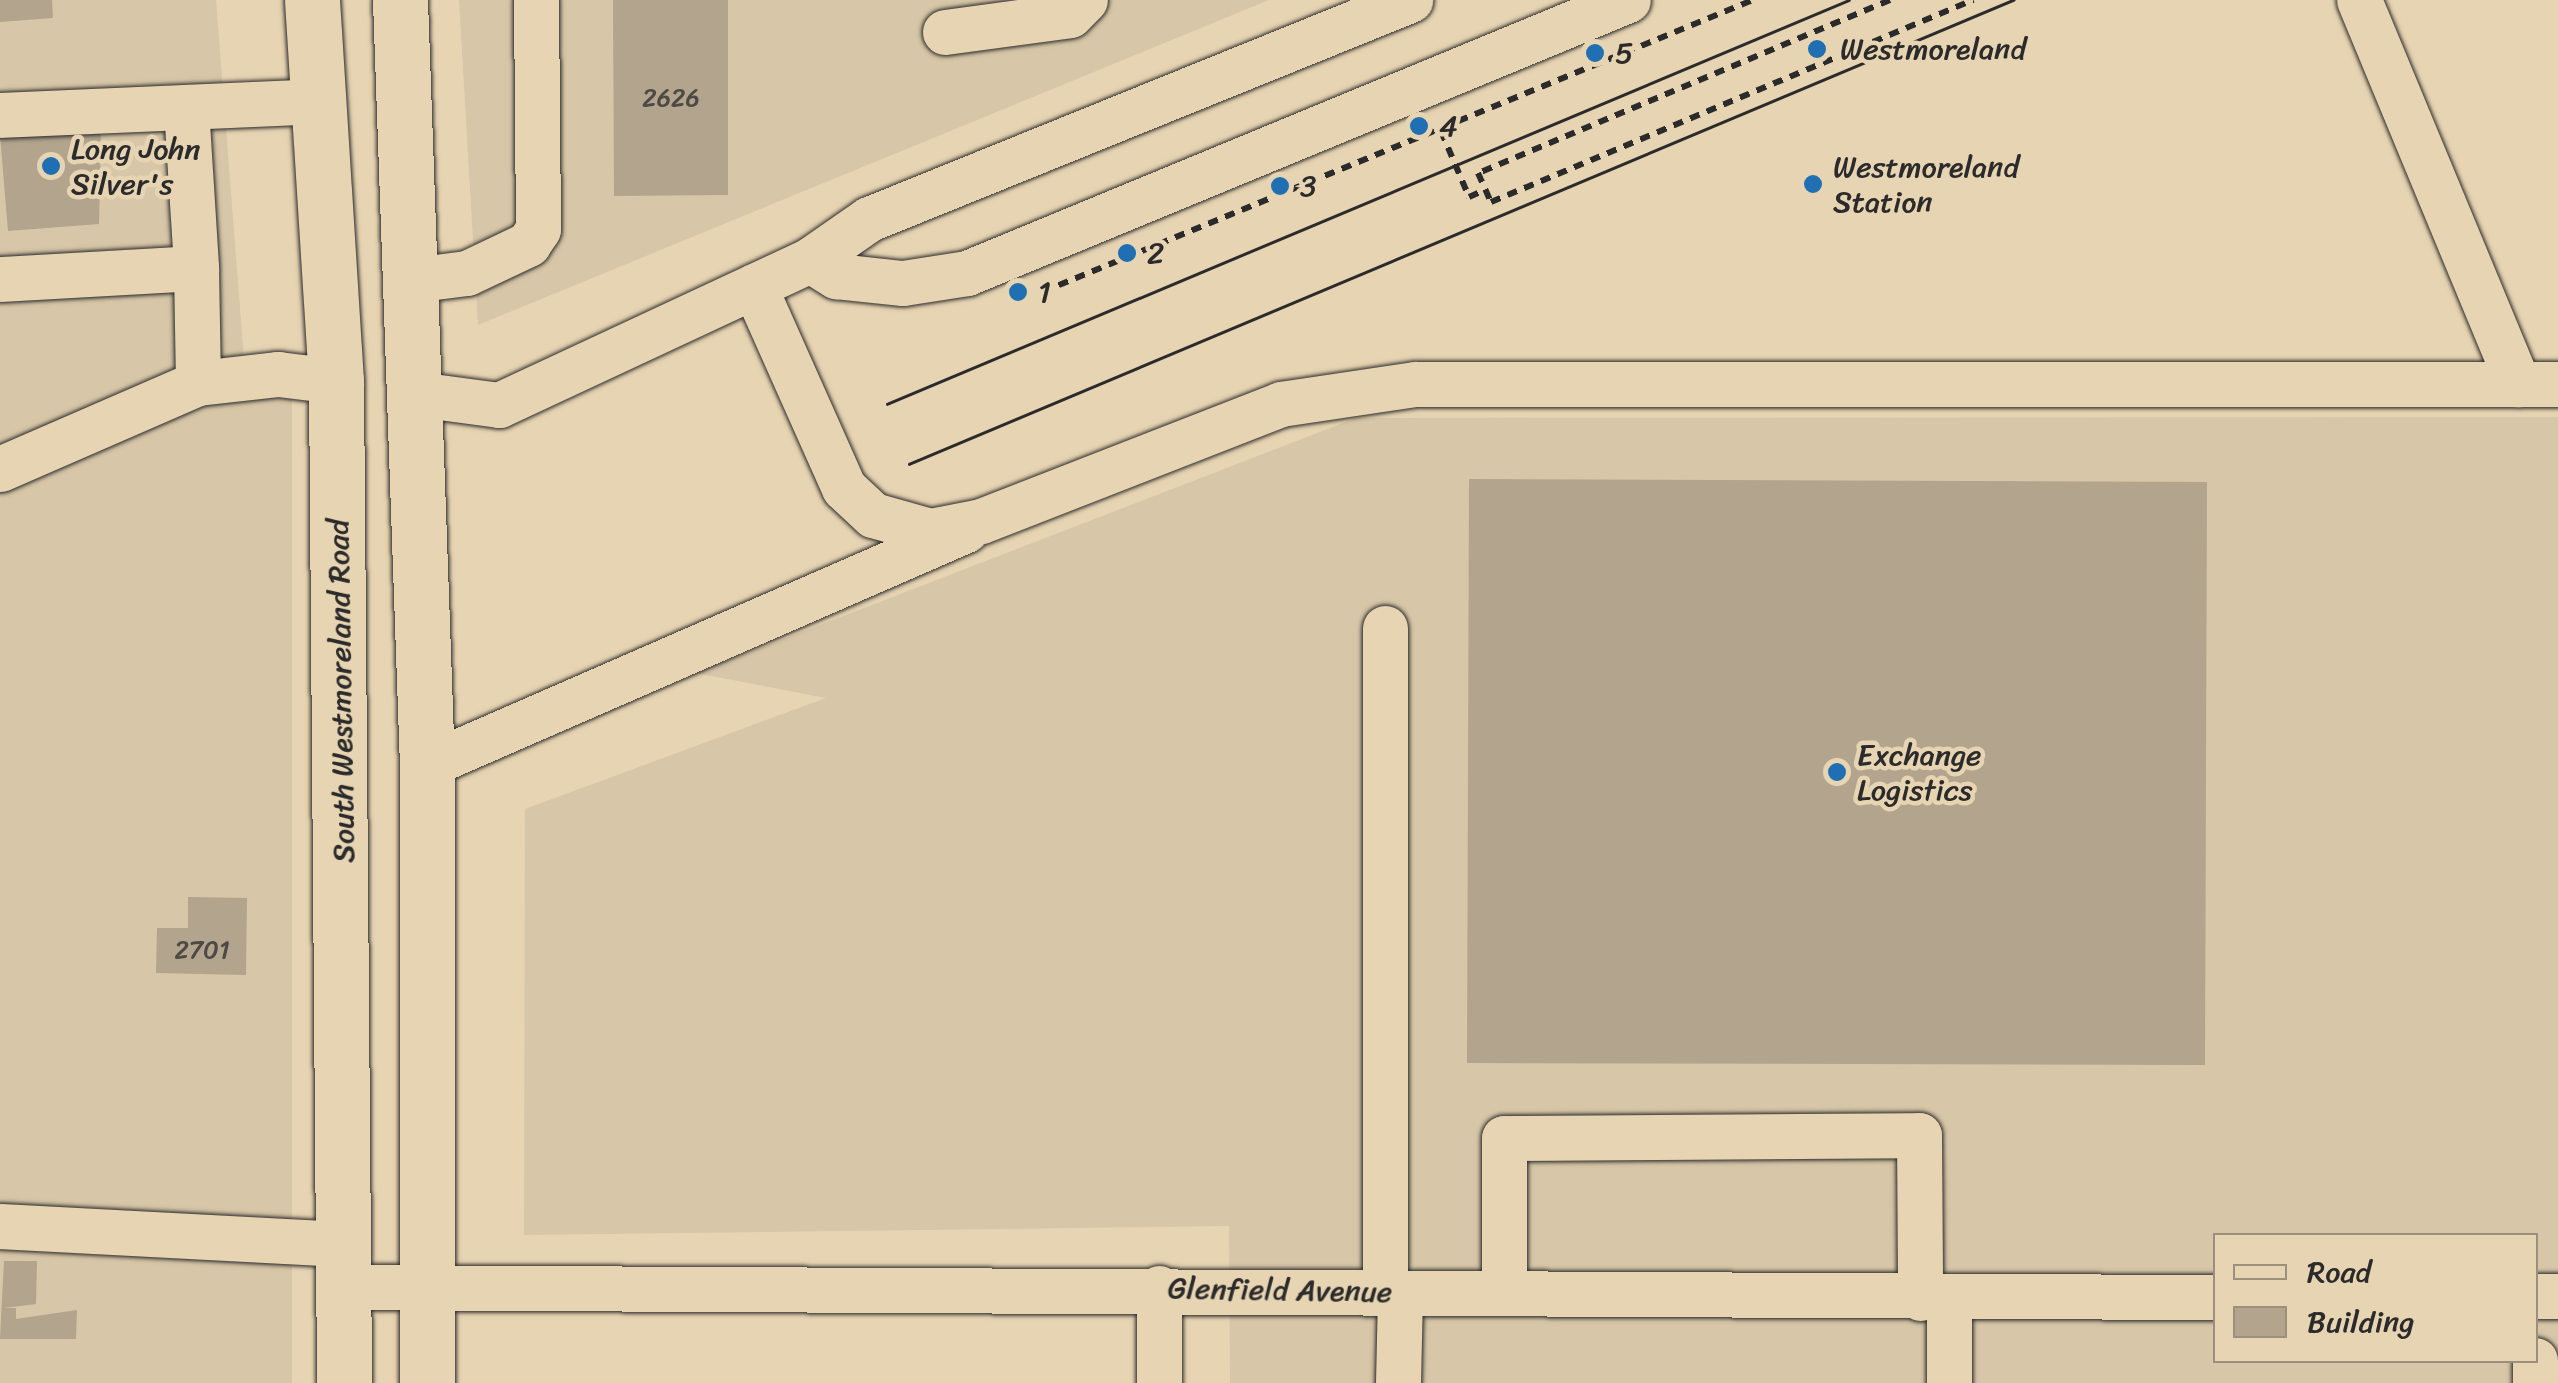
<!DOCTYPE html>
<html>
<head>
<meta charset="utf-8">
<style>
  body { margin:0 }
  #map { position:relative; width:2558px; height:1383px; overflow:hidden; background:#e7d4b2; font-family:Sriracha,sans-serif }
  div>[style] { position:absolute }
  .built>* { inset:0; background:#d7c6a7 }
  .building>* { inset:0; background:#b2a48d }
  .path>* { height:6px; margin-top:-3px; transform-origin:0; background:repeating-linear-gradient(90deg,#2b2b2b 0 10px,transparent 0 18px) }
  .roads { filter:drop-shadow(0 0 2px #2b2b2b) drop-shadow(0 0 2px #2b2b2b) }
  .minor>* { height:45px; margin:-22.5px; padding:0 22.5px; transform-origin:22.5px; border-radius:22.5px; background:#e7d4b2 }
  .major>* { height:55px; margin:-27.5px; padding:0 27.5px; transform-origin:27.5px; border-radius:27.5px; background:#e7d4b2 }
  .tram>* { height:2.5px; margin:-1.25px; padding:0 1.25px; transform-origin:1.25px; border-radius:1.25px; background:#2b2b2b }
  .dots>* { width:28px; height:28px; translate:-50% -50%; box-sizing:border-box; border:5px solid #e7d4b2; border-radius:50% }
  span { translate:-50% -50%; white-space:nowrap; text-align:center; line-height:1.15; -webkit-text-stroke:9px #e7d4b2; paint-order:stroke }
  .number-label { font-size:25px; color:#4d4944 }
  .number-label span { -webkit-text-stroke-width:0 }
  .poi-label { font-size:30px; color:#2b2b2b }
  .left { translate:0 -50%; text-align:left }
  .street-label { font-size:30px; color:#2b2b2b }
  .legend { position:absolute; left:2213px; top:1233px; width:325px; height:130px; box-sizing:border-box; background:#e7d4b2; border:2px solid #9c907c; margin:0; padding:12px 18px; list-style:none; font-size:30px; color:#2b2b2b }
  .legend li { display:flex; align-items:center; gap:20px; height:50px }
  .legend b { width:50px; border:2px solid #9c907c }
</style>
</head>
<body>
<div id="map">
  <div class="built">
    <i style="clip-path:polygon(0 0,216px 0,247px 398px,292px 398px,292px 1383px,0 1383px)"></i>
    <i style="clip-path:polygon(459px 0,1269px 0,478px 325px)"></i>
    <i style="clip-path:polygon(evenodd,2558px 417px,2558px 1383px,1230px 1383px,1229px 1226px,524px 1235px,525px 809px,826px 698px,696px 673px,1356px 418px,2558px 417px,2216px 1236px,2536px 1236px,2536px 1360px,2216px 1360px,2216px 1236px)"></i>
  </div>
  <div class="building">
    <i style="clip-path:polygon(0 0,52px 0,53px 18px,0 22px)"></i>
    <i style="clip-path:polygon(613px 0,728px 0,728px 195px,614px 196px)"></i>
    <i style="clip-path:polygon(91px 126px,101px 135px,99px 224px,8px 231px,0 135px)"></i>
    <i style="clip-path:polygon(1469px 479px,2207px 482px,2205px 1065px,1467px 1063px)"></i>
    <i style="clip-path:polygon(188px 897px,247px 898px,246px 975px,156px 973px,157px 928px,188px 928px)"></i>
    <i style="clip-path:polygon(4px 1261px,37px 1261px,36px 1304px,4px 1308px,16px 1308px,16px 1319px,77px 1310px,76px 1339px,0 1339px)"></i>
  </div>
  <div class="path">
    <i style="left:1890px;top:0;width:447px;rotate:157.2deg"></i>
    <i style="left:1478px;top:173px;width:32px;rotate:66deg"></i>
    <i style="left:1491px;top:202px;width:523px;rotate:-22.74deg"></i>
    <i style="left:1441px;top:131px;width:72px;rotate:67deg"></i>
    <i style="left:1469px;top:197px;width:17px;rotate:-24deg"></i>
    <i style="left:1042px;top:292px;width:769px;rotate:-22.33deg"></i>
  </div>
  <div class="roads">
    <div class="minor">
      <i style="left:2359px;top:0;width:416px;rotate:67.5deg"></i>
      <i style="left:945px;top:32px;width:126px;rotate:-7.7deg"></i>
      <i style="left:1070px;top:15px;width:21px;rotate:-45deg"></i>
      <i style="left:186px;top:107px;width:161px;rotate:86.4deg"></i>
      <i style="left:0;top:115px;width:317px;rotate:-2.5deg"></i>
      <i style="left:810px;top:260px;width:31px;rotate:32deg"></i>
      <i style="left:836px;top:276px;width:67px;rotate:6deg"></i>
      <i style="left:903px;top:283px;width:65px;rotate:-8.9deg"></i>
      <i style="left:967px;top:273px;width:715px;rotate:-22.44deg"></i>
      <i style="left:0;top:279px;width:196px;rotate:-3.2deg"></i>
      <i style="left:196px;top:268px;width:115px;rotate:89deg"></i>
      <i style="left:412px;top:280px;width:55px;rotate:-7.3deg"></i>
      <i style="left:467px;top:273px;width:68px;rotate:-25.4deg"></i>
      <i style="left:528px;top:244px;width:18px;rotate:-56deg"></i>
      <i style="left:538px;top:229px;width:229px;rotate:-90.5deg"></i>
      <i style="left:754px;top:286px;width:221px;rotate:66deg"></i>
      <i style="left:844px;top:488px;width:40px;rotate:43deg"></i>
      <i style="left:873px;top:515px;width:59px;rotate:15.7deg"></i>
      <i style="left:930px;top:531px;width:52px;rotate:-11.1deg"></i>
      <i style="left:981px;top:521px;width:322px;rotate:-21.3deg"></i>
      <i style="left:1281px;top:404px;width:135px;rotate:-8.5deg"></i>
      <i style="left:1415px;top:384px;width:1143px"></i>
      <i style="left:417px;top:394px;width:83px;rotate:7.6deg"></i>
      <i style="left:499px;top:405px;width:343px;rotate:-25deg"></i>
      <i style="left:810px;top:260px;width:72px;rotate:-34.8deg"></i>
      <i style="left:869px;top:219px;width:584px;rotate:-22.04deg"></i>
      <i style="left:0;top:469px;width:216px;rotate:-23.5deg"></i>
      <i style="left:198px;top:383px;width:81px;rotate:-6.4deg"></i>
      <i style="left:278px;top:374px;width:58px;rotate:6.9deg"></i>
      <i style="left:1385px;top:628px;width:664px;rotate:90deg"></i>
      <i style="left:427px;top:765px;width:588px;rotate:-23.56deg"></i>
      <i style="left:0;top:1226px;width:344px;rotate:3deg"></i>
      <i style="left:344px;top:1287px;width:1872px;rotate:0.31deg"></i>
      <i style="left:1504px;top:1292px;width:154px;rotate:-90deg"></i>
      <i style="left:1504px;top:1138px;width:415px;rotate:-0.4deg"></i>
      <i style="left:1919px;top:1135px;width:163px;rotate:89.6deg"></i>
      <i style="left:2536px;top:1296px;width:22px"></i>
      <i style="left:1949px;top:1298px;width:85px;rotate:90deg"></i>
      <i style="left:2535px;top:1360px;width:23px;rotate:90deg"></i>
      <i style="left:1159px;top:1383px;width:95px;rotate:-90deg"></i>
      <i style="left:1398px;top:1383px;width:91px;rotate:-88.7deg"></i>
    </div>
    <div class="major">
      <i style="left:312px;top:0;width:382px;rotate:86.4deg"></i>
      <i style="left:336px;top:381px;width:1002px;rotate:89.54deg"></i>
      <i style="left:400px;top:0;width:765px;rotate:87.98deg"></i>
      <i style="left:427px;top:765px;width:618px;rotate:90deg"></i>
    </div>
  </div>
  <div class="tram">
    <i style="left:887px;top:404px;width:1043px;rotate:-22.78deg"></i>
    <i style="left:909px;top:464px;width:1198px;rotate:-22.8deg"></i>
  </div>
  <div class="dots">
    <i style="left:1817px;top:49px;background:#1f6fb2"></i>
    <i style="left:1595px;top:53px;background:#1f6fb2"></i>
    <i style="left:1419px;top:126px;background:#1f6fb2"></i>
    <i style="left:51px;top:166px;background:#1f6fb2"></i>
    <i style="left:1813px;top:184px;background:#1f6fb2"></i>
    <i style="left:1280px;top:186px;background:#1f6fb2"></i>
    <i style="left:1127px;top:253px;background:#1f6fb2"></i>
    <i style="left:1018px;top:292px;background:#1f6fb2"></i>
    <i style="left:1837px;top:772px;background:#1f6fb2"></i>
  </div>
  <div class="number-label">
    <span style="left:671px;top:98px">2626</span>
    <span style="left:202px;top:950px">2701</span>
  </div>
  <div class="poi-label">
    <span class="left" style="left:1840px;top:49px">Westmoreland</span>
    <span class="left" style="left:1615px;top:53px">5</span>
    <span class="left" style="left:1439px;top:126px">4</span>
    <span class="left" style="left:71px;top:166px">Long John<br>Silver's</span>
    <span class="left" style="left:1833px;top:184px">Westmoreland<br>Station</span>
    <span class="left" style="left:1300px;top:186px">3</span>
    <span class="left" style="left:1147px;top:253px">2</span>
    <span class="left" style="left:1038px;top:292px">1</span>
    <span class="left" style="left:1857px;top:772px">Exchange<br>Logistics</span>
  </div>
  <div class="street-label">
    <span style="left:341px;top:691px;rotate:-91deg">South Westmoreland Road</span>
    <span style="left:1280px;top:1290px;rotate:1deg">Glenfield Avenue</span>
  </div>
  <ul class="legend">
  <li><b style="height:12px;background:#e7d4b2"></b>Road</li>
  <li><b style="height:28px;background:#b2a48d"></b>Building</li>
  </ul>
</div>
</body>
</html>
